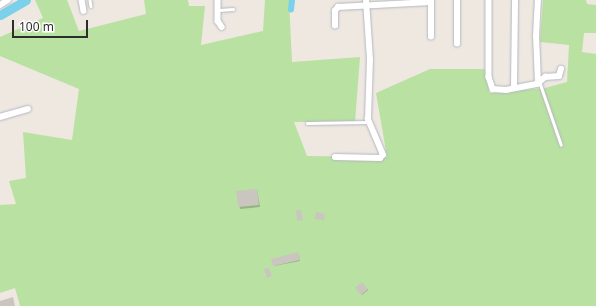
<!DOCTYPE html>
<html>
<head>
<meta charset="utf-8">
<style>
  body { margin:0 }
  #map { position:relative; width:596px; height:306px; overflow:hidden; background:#eee8e1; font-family:"Noto Sans",sans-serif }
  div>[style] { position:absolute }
  .green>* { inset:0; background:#b9e1a1 }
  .shadow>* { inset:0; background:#0003 }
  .canal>* { height:5.5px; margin:-2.75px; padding:0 2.75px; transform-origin:2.75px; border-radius:2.75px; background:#7ad1e9 }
  .river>* { height:9px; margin:-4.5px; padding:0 4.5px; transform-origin:4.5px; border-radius:4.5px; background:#7ad1e9 }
  .building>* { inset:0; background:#cac6bf }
  .roads { filter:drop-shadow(0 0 1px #b4b7c0) drop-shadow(0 0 1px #b4b7c0) }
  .lane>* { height:2.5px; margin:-1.25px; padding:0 1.25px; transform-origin:1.25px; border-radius:1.25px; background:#fff }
  .street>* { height:5.5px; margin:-2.75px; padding:0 2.75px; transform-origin:2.75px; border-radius:2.75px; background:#fff }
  span { translate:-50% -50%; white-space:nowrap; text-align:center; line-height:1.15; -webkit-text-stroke:3px #fff; paint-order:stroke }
  .scale { position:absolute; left:12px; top:20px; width:76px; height:18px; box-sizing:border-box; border:2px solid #2d2d2d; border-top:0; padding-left:5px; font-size:12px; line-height:14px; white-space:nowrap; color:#2d2d2d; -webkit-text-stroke:3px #fff; paint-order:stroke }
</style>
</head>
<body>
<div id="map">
  <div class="green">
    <i style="clip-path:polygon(35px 0,67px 0,79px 31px,146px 14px,144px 0,188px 0,189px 6px,205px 6px,201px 45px,263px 31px,265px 0,289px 0,292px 62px,360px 57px,355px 122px,294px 122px,307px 156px,387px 157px,376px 93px,430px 69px,487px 69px,489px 93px,545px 88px,567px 82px,569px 45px,540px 42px,543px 0,586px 0,587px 4px,596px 5px,596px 33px,584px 33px,582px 52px,596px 54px,596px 306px,20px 306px,15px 288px,0 293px,0 205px,16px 204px,9px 181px,26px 178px,23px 132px,72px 140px,79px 89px,0 56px,0 37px,43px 18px)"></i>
  </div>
  <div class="shadow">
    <i style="clip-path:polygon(257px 190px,260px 207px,240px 209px,238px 192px)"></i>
    <i style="clip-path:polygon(299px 255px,300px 261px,274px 266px)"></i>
    <i style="clip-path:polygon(357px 289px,368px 289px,368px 290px,362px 295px)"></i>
  </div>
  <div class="canal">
    <i style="left:291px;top:10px;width:10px;rotate:-84deg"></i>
  </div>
  <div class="river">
    <i style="left:0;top:15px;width:30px;rotate:-30deg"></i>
  </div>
  <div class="building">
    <i style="clip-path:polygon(257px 189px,259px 205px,238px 207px,236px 191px)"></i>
    <i style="clip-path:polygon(296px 210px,301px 210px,303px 220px,297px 221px)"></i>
    <i style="clip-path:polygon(316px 212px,325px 214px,324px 220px,315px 219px)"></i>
    <i style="clip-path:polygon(298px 252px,300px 260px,273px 266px,271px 259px)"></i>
    <i style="clip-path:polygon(269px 268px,272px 276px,267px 278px,264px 269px)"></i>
    <i style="clip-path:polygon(362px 282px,368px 289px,361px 295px,355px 288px)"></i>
    <i style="clip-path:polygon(13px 297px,15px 306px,0 306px,0 301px)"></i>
  </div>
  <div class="roads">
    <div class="lane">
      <i style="left:90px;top:0;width:6px;rotate:81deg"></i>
      <i style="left:219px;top:10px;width:14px;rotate:-4deg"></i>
      <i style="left:540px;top:83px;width:65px;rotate:71deg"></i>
      <i style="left:307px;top:123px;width:61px;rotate:-0.9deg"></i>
    </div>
    <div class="street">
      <i style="left:82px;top:0;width:11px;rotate:80deg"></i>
      <i style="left:218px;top:0;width:21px;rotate:90deg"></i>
      <i style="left:218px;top:21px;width:7px;rotate:56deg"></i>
      <i style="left:489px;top:0;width:77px;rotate:90deg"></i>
      <i style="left:489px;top:77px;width:13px;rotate:72deg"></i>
      <i style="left:493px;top:89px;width:13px;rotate:4deg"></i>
      <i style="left:506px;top:90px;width:32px;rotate:-11deg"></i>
      <i style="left:537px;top:84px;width:11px;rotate:-41deg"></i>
      <i style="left:545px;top:77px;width:14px;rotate:-4deg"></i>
      <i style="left:559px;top:76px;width:7px;rotate:-74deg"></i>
      <i style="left:0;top:5px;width:9px;rotate:-32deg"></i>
      <i style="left:335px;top:26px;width:15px;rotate:-90deg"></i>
      <i style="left:335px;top:11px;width:5px;rotate:-53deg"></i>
      <i style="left:338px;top:7px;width:93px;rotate:-3.1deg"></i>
      <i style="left:431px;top:37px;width:37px;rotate:-90deg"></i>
      <i style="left:457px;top:44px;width:44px;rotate:-90deg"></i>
      <i style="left:538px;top:83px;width:47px;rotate:-92.4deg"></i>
      <i style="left:536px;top:36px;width:36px;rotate:-87deg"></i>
      <i style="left:514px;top:87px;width:87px;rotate:-89.3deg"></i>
      <i style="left:0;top:117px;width:29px;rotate:-16deg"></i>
      <i style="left:335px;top:157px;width:45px;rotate:1.3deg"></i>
      <i style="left:380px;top:158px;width:4px;rotate:-45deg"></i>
      <i style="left:383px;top:155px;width:39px;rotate:-113deg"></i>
      <i style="left:368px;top:119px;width:59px;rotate:-88.1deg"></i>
      <i style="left:370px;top:60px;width:60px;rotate:-93.8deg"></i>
    </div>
  </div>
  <div class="scale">100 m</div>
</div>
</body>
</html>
